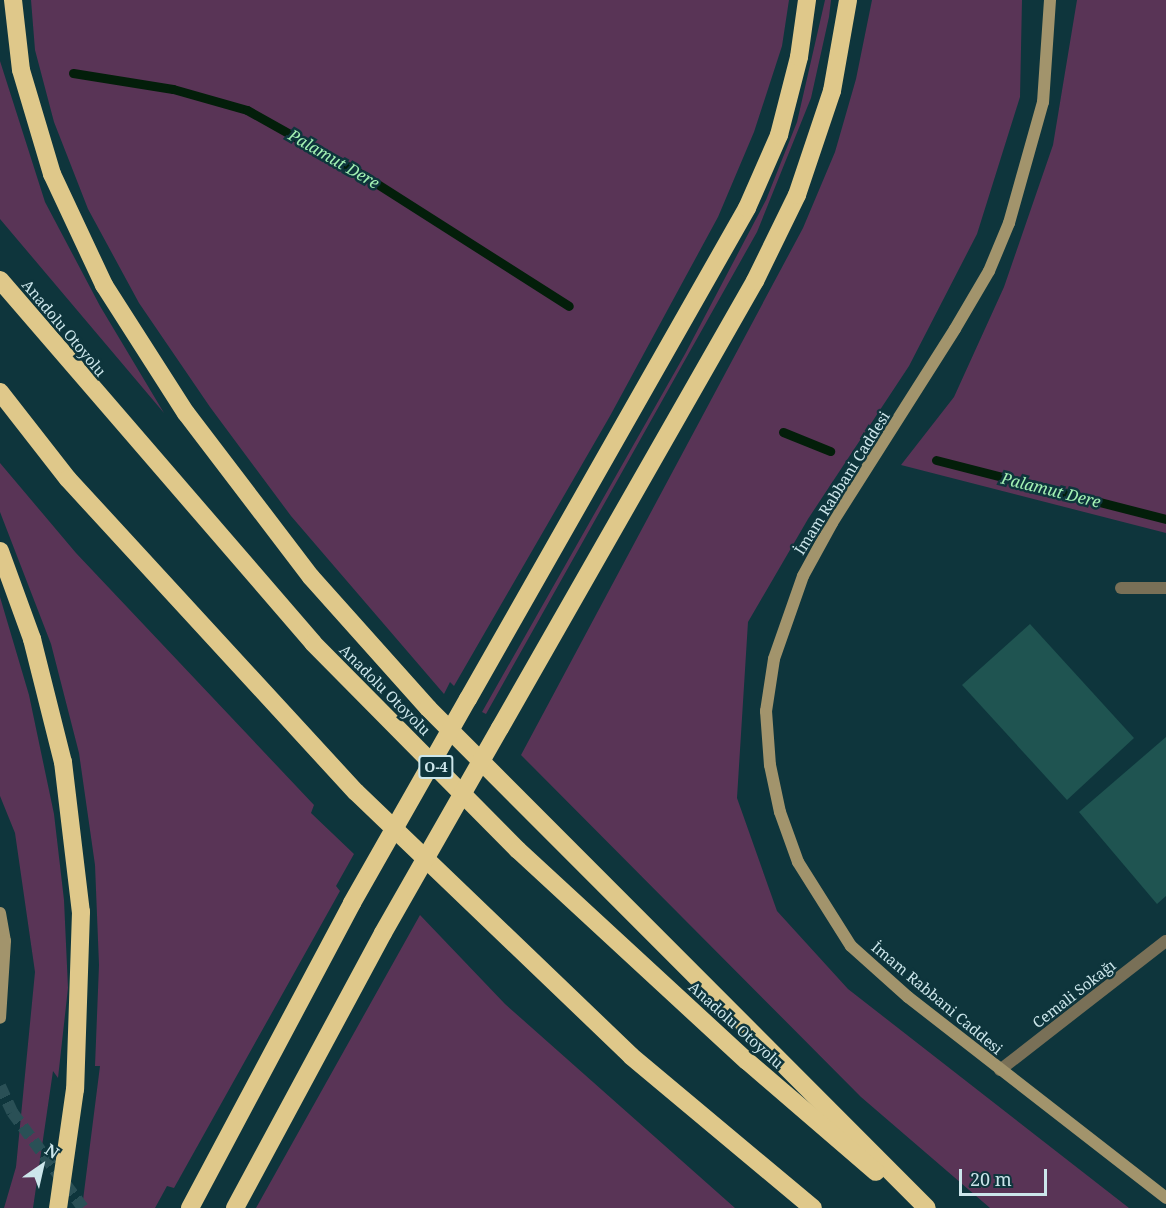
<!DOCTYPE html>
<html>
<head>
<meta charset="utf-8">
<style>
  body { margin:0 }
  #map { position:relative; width:1166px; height:1208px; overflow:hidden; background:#0e353c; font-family:"Noto Serif",serif }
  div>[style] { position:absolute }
  .green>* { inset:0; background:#593456 }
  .stream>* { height:9px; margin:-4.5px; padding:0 4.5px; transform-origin:4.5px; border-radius:4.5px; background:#031e0a }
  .building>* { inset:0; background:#1f5451 }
  .secondary-tunnel>* { height:12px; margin-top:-6px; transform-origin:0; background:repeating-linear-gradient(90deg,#2a5056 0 12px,transparent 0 18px) }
  .lane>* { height:12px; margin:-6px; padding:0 6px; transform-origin:6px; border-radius:6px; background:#797057 }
  .secondary>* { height:12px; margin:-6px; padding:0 6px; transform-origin:6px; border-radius:6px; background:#a2946c }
  .highway>* { height:18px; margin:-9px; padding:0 9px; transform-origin:9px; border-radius:9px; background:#dfc88a }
  .highway-bridge>* { height:18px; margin:-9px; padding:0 9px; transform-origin:9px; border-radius:9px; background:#dfc88a }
  span { translate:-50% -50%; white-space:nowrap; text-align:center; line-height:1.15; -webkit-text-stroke:5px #0e353c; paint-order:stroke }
  .shield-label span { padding:2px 4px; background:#0e353c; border:2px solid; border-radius:4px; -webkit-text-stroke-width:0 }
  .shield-label { font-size:14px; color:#cce6eb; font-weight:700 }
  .street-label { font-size:15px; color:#cce6eb }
  .water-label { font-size:16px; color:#a4f2b4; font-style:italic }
  .north { position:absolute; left:12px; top:1136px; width:60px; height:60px; -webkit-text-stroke:4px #0e353c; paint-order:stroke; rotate:34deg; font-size:16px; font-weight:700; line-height:24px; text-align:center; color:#cce6eb }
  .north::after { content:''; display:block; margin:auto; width:21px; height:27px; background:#cce6eb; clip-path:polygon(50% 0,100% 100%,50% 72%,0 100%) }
  .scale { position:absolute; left:959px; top:1169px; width:88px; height:27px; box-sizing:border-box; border:3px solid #cce6eb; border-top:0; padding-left:8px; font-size:18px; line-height:21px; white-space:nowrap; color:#cce6eb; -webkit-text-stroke:4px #0e353c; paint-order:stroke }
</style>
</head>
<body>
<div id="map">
  <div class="green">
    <i style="clip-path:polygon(31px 0,789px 0,782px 46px,754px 132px,718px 217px,610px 416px,454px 686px,450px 682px,444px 694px,291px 516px,210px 407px,139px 303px,88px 209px,54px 122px,35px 50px)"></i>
    <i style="clip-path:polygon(825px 0,831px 0,829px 17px,811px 98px,757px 232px,486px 714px,482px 712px,685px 354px,766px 200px,797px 122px)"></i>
    <i style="clip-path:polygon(872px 0,1022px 0,1020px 97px,977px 234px,909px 366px,808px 519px,748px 622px,737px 798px,777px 911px,848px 989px,1129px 1208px,990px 1208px,861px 1097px,521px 755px,803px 228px,835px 152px,856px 79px)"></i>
    <i style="clip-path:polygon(1077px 0,1166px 0,1166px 533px,901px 465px,954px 397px,1004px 287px,1053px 145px)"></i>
    <i style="clip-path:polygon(0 61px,45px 202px,100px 306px,164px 413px,0 219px)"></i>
    <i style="clip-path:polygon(0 463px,76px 553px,314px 805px,311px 813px,354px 854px,336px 886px,340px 891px,174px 1188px,167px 1186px,155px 1208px,82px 1208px,100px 1066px,95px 1066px,99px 965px,95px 865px,79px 753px,51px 644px,0 512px)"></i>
    <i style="clip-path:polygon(0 597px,29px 695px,54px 814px,64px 900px,68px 988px,58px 1078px,53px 1071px,33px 1208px,4px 1208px,16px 1167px,35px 972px,15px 833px,0 796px)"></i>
    <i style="clip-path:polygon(420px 915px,505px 1004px,735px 1208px,256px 1208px)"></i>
  </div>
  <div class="stream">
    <i style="left:73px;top:73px;width:101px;rotate:9.1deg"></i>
    <i style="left:173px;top:89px;width:77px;rotate:15.8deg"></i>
    <i style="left:247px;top:110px;width:139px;rotate:29.3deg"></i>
    <i style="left:368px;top:178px;width:238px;rotate:32.5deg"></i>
    <i style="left:783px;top:432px;width:51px;rotate:22deg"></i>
    <i style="left:936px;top:460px;width:237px;rotate:14.4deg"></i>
  </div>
  <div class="building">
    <i style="clip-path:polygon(1030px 624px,1134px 738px,1067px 800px,962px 685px)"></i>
    <i style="clip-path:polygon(1166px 737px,1166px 896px,1157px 904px,1079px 812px)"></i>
  </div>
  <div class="secondary-tunnel">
    <i style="left:0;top:1086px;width:29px;rotate:65deg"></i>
    <i style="left:12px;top:1112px;width:119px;rotate:53.5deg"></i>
  </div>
  <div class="lane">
    <i style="left:1121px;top:588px;width:45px"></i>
    <i style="left:1000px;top:1070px;width:210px;rotate:-37.9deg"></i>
  </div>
  <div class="secondary">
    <i style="left:1050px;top:0;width:102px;rotate:93.9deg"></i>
    <i style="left:1043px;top:102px;width:126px;rotate:105.7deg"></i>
    <i style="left:1009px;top:223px;width:52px;rotate:112.6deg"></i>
    <i style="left:989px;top:271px;width:67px;rotate:120.4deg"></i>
    <i style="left:955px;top:329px;width:230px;rotate:122.4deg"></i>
    <i style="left:832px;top:523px;width:60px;rotate:118.7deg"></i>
    <i style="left:803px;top:576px;width:88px;rotate:109.3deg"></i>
    <i style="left:774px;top:659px;width:53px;rotate:98.7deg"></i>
    <i style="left:766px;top:711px;width:54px;rotate:85.8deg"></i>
    <i style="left:770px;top:765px;width:48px;rotate:78deg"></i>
    <i style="left:780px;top:812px;width:53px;rotate:70.2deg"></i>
    <i style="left:798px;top:862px;width:99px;rotate:57.8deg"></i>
    <i style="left:851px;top:946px;width:76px;rotate:41.8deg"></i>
    <i style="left:908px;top:997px;width:327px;rotate:37.9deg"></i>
    <i style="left:0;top:913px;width:28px;rotate:80deg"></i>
    <i style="left:5px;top:941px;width:77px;rotate:93.7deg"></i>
  </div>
  <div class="highway">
    <i style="left:13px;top:0;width:70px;rotate:83.5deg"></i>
    <i style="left:21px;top:70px;width:109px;rotate:73.4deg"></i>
    <i style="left:52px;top:174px;width:123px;rotate:64.9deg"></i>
    <i style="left:104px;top:285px;width:152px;rotate:57.4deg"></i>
    <i style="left:186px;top:413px;width:206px;rotate:52.7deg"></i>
    <i style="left:311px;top:577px;width:176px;rotate:48.2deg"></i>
    <i style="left:428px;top:708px;width:706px;rotate:45.06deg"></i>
    <i style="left:0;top:280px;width:479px;rotate:49.2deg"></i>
    <i style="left:313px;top:643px;width:291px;rotate:45.3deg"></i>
    <i style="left:518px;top:850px;width:311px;rotate:42.7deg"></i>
    <i style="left:747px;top:1061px;width:170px;rotate:40.7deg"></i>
    <i style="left:0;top:392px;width:110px;rotate:52deg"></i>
    <i style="left:68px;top:479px;width:425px;rotate:47.4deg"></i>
    <i style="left:356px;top:792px;width:381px;rotate:43.8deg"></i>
    <i style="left:631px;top:1056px;width:237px;rotate:39.9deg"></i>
    <i style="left:0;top:551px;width:94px;rotate:70deg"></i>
    <i style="left:32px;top:639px;width:127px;rotate:75.9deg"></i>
    <i style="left:63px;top:762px;width:151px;rotate:83.2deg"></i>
    <i style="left:81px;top:912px;width:177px;rotate:91.9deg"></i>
    <i style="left:75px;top:1089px;width:120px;rotate:98.1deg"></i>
    <i style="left:468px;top:699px;width:565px;rotate:-60.39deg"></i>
    <i style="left:747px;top:208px;width:80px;rotate:-66.3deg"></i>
    <i style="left:779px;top:135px;width:81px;rotate:-75.6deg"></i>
    <i style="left:799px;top:57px;width:58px;rotate:-82deg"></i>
    <i style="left:500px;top:728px;width:515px;rotate:-60.3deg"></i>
    <i style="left:755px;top:281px;width:96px;rotate:-64deg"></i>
    <i style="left:797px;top:195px;width:110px;rotate:-71.4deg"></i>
    <i style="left:832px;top:91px;width:92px;rotate:-80deg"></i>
    <i style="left:190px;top:1208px;width:345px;rotate:-62deg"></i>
    <i style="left:235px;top:1208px;width:312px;rotate:-61.7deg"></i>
  </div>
  <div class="highway-bridge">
    <i style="left:352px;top:903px;width:235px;rotate:-60.4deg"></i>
    <i style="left:383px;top:933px;width:236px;rotate:-60.3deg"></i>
  </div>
  <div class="shield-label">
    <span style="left:436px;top:767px">O-4</span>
  </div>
  <div class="street-label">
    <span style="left:64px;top:328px;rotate:50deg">Anadolu Otoyolu</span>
    <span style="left:842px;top:483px;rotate:-58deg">İmam Rabbani Caddesi</span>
    <span style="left:385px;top:690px;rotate:45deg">Anadolu Otoyolu</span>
    <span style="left:1074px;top:994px;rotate:-38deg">Cemali Sokağı</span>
    <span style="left:937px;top:998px;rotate:40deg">İmam Rabbani Caddesi</span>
    <span style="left:736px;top:1025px;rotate:42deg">Anadolu Otoyolu</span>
  </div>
  <div class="water-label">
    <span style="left:334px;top:159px;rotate:30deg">Palamut Dere</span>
    <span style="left:1051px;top:490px;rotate:14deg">Palamut Dere</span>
  </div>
  <div class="north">N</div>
  <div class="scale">20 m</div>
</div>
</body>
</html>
